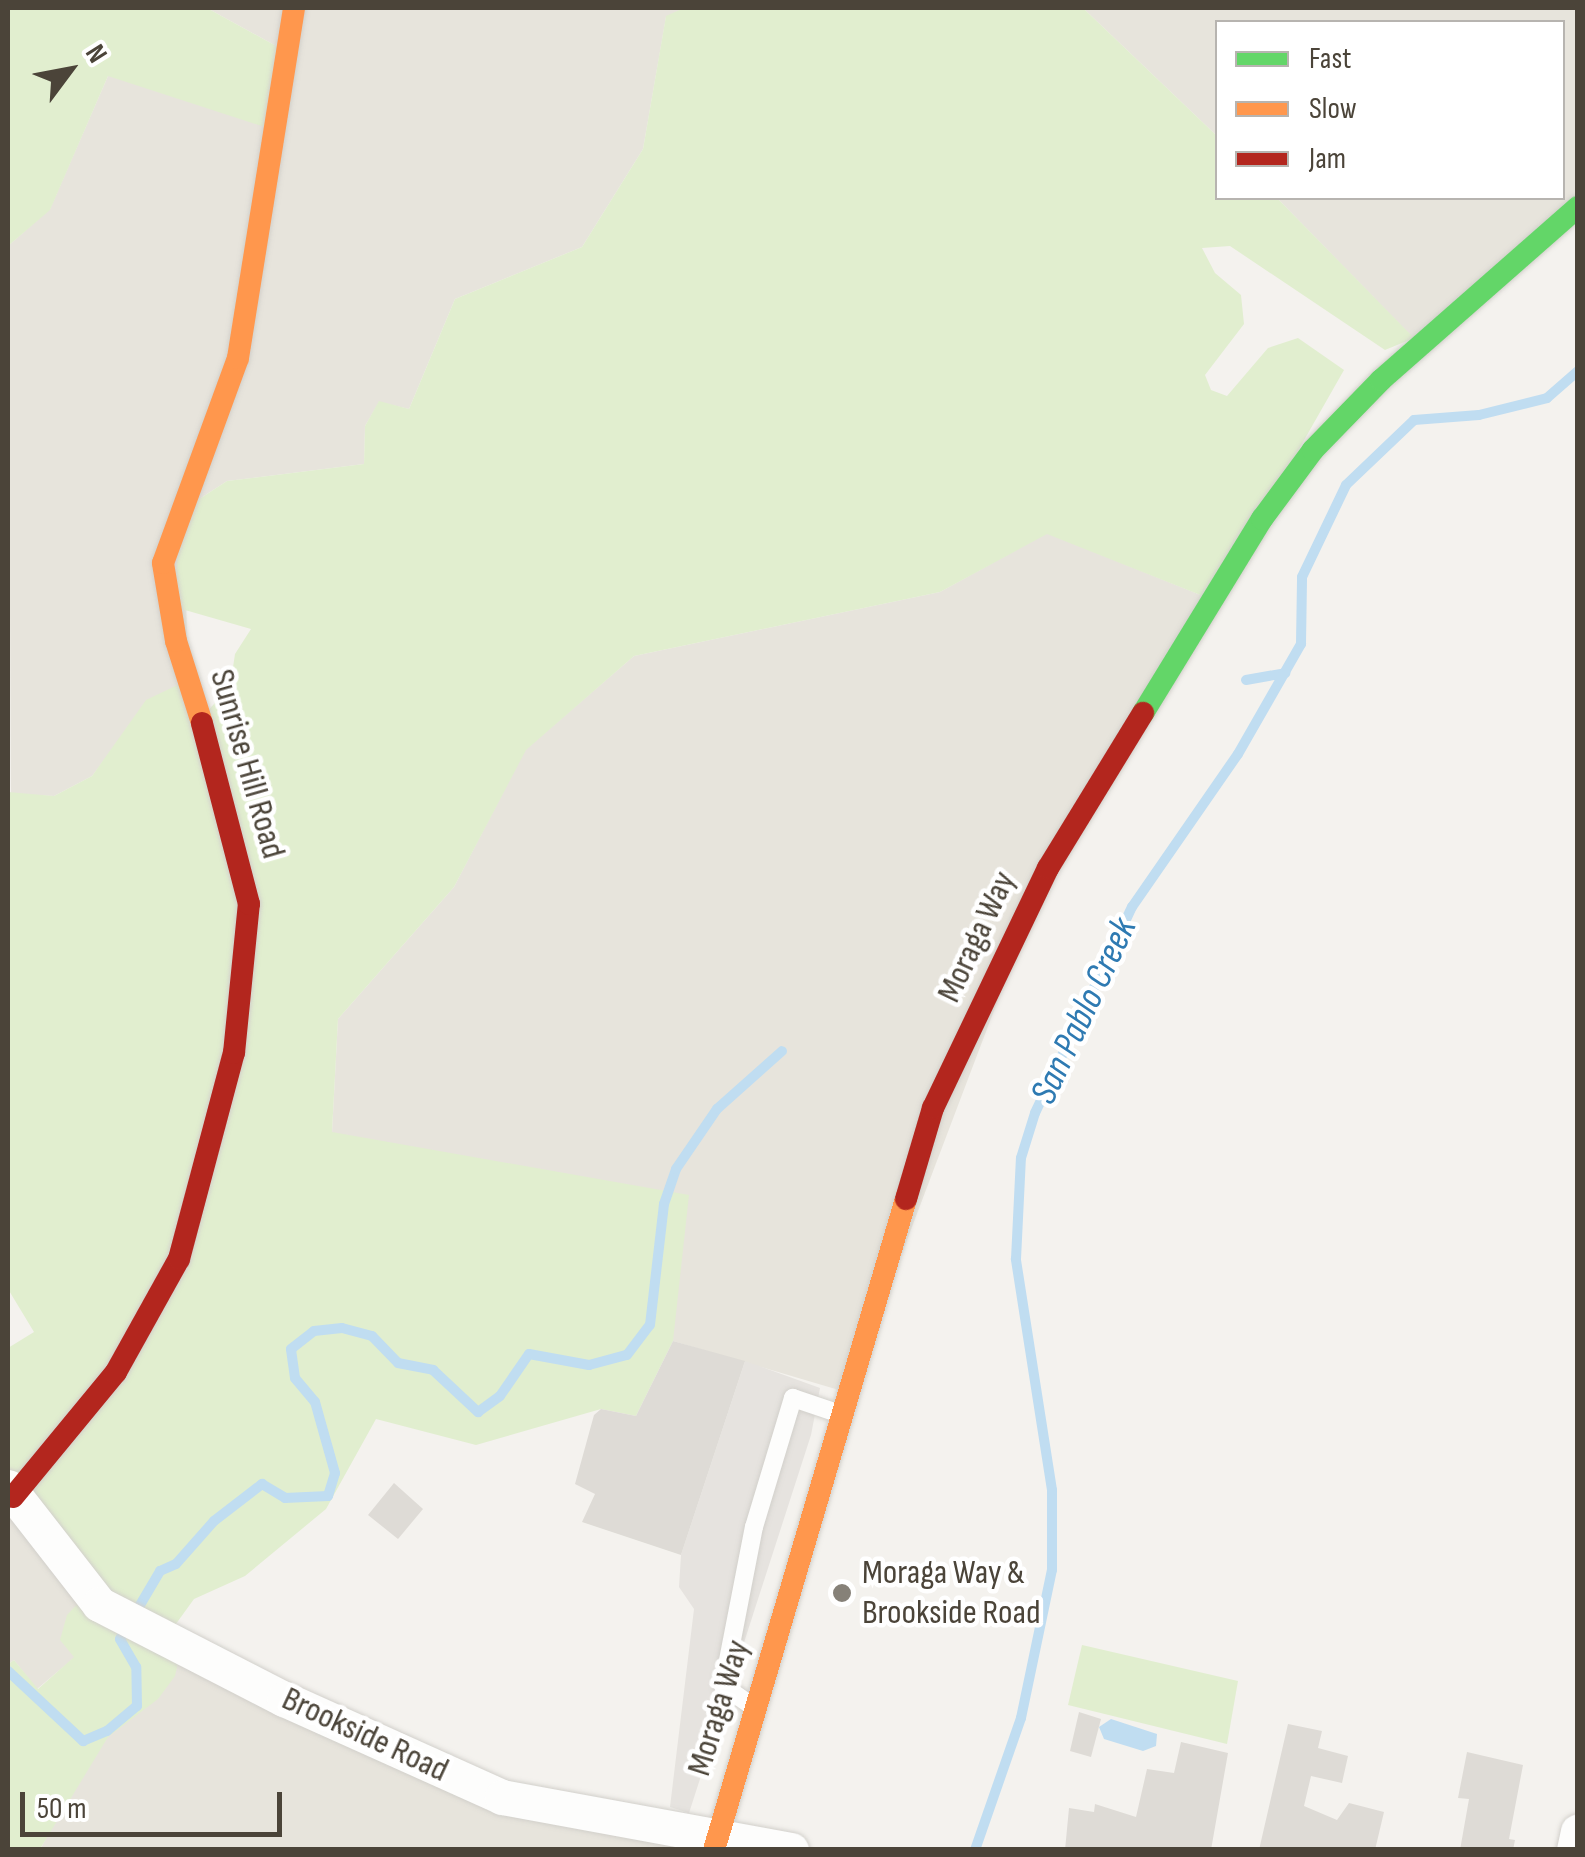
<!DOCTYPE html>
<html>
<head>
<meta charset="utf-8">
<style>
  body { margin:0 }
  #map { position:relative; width:1585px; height:1857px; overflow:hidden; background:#f4f2ee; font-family:"Sofia Sans Condensed",sans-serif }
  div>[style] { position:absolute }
  .residential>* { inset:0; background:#e7e4dc }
  .green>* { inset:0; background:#e1eecf }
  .parking>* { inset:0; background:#e6e3df }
  .water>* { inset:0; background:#c0ddf1 }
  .stream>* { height:10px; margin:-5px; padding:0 5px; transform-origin:5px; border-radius:5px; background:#c0ddf1 }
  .building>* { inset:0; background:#dedbd6 }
  .roads { filter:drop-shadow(0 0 2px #d2d0cb) drop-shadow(0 0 2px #d2d0cb) }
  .lane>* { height:18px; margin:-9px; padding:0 9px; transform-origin:9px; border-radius:9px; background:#fdfdfc }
  .street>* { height:35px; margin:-17.5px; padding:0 17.5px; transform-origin:17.5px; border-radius:17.5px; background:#fdfdfc }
  .fast>* { height:22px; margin:-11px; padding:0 11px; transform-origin:11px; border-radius:11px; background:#63d668 }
  .slow>* { height:22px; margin:-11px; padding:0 11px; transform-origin:11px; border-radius:11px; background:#ff974d }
  .jam>* { height:22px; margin:-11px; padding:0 11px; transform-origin:11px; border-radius:11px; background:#b3261e }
  .dots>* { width:28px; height:28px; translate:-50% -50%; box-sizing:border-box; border:5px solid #fff; border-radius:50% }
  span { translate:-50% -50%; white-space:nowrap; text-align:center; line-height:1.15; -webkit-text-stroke:9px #fff; paint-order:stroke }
  .street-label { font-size:35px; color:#4b4439 }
  .poi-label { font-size:35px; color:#4b4439 }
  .left { translate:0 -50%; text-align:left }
  .water-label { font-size:38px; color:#2e7ab2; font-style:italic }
  .frame { position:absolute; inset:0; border:10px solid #4b4439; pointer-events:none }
  .legend { position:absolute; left:1215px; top:20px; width:350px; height:180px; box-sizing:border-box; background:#fff; border:2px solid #b7b4b0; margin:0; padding:12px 18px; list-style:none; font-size:30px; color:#4b4439 }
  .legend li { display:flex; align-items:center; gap:20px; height:50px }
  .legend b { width:50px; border:2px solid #b7b4b0 }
  .north { position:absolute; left:20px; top:20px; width:100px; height:100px; -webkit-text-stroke:8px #fff; paint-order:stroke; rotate:58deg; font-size:28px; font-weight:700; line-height:40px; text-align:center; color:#4b4439 }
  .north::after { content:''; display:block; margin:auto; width:35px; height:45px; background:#4b4439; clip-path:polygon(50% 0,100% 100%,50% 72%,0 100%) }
  .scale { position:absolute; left:20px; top:1792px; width:262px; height:45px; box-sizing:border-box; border:5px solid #4b4439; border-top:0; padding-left:12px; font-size:30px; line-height:35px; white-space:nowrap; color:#4b4439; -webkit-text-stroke:8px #fff; paint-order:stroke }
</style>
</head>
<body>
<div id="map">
  <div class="residential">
    <i style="clip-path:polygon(207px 8px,684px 8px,666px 17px,643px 149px,582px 247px,455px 299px,409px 409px,379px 402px,365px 426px,364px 464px,227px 481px,184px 509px,188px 680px,116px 744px,92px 776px,54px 796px,11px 794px,8px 246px,50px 209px,108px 76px,287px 52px)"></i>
    <i style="clip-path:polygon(1083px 8px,1577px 8px,1577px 203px,1421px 346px,1277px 198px,1562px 198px,1562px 22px,1218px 22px,1217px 136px)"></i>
    <i style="clip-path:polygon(1047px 533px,1213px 600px,1048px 868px,849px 1393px,673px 1341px,332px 1133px,338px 1019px,454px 887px,525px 750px,634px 656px,940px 592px)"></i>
    <i style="clip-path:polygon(8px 1487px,99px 1604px,75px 1657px,37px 1689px,14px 1660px,8px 1664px)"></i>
    <i style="clip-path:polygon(175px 1643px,502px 1797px,714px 1850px,40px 1850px,73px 1785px)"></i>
  </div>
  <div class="green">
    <i style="clip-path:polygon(8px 8px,207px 8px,287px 52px,274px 130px,108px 76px,50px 210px,8px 246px)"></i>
    <i style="clip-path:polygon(684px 8px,1083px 8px,1217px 136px,1218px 198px,1277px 198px,1414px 338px,1385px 350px,1230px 246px,1202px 248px,1215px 273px,1241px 295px,1244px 324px,1205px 375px,1211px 390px,1227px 396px,1268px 348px,1298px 338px,1344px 370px,1213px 600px,1047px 534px,940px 592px,634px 656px,526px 750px,454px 887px,338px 1019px,332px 1132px,689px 1195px,673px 1341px,636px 1416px,601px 1409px,476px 1445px,376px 1419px,326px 1509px,245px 1576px,194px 1599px,173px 1628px,181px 1650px,175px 1676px,158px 1699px,108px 1737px,40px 1849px,8px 1849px,8px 1664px,14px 1660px,38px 1689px,74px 1657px,60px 1640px,67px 1615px,82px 1599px,8px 1487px,8px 1348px,34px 1332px,8px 1289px,8px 792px,54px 796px,92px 776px,146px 700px,188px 680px,200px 719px,230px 687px,235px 654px,251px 629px,171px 606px,184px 509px,227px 481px,364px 464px,365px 426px,379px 401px,409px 409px,455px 299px,582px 247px,643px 149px,666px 16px)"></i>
    <i style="clip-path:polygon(1082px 1645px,1238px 1681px,1227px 1744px,1068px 1705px)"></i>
  </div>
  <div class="parking">
    <i style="clip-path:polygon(745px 1361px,820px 1388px,811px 1435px,689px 1813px,670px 1807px,694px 1609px,679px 1587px,681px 1555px)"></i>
  </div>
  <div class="water">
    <i style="clip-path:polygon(1111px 1719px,1157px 1734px,1156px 1746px,1143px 1751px,1104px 1739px,1099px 1727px)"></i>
  </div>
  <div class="stream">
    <i style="left:1246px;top:680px;width:40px;rotate:-10deg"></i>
    <i style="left:8px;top:1671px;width:103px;rotate:43deg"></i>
    <i style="left:83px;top:1741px;width:26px;rotate:-23deg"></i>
    <i style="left:107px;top:1731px;width:39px;rotate:-40deg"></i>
    <i style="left:137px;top:1706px;width:39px;rotate:-91deg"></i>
    <i style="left:136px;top:1667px;width:32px;rotate:-120deg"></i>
    <i style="left:120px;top:1639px;width:79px;rotate:-59.5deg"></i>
    <i style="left:160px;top:1571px;width:17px;rotate:-24deg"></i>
    <i style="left:176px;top:1564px;width:57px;rotate:-48.5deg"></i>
    <i style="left:214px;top:1521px;width:61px;rotate:-37.6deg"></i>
    <i style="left:262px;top:1484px;width:27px;rotate:31deg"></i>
    <i style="left:285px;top:1498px;width:43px;rotate:-2.7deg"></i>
    <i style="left:328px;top:1496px;width:24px;rotate:-73deg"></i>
    <i style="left:335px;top:1473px;width:74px;rotate:-105.7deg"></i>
    <i style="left:315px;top:1402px;width:31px;rotate:-130deg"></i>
    <i style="left:295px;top:1378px;width:29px;rotate:-98deg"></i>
    <i style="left:291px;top:1349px;width:29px;rotate:-38deg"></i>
    <i style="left:314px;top:1331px;width:28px;rotate:-6deg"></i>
    <i style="left:342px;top:1328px;width:31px;rotate:15deg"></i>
    <i style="left:372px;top:1336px;width:37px;rotate:46deg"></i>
    <i style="left:398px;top:1363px;width:36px;rotate:11deg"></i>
    <i style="left:433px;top:1370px;width:62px;rotate:43deg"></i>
    <i style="left:478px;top:1412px;width:27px;rotate:-36deg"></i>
    <i style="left:500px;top:1396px;width:51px;rotate:-55.4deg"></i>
    <i style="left:529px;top:1354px;width:61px;rotate:10.4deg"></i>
    <i style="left:589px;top:1365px;width:39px;rotate:-15deg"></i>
    <i style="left:627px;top:1355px;width:38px;rotate:-53deg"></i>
    <i style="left:650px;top:1325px;width:122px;rotate:-83.4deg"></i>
    <i style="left:664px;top:1204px;width:37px;rotate:-71deg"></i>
    <i style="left:676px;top:1169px;width:73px;rotate:-55.7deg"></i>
    <i style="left:717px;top:1109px;width:87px;rotate:-41.7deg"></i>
    <i style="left:975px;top:1850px;width:140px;rotate:-70.8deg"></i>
    <i style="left:1021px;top:1718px;width:151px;rotate:-78.2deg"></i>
    <i style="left:1052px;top:1570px;width:80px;rotate:-90deg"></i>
    <i style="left:1052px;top:1490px;width:234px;rotate:-98.9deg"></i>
    <i style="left:1016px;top:1259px;width:101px;rotate:-87.2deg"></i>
    <i style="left:1021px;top:1158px;width:47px;rotate:-72.7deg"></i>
    <i style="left:1035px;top:1113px;width:228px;rotate:-64.8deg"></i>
    <i style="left:1132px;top:907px;width:186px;rotate:-55.3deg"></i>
    <i style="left:1238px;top:754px;width:127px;rotate:-60.2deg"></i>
    <i style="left:1301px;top:644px;width:67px;rotate:-89.1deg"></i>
    <i style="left:1302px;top:577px;width:102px;rotate:-64.4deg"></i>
    <i style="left:1346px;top:485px;width:94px;rotate:-43.7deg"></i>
    <i style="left:1414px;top:420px;width:65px;rotate:-4.4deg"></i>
    <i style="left:1479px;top:415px;width:70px;rotate:-14deg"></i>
    <i style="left:1547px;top:398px;width:41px;rotate:-41.1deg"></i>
  </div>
  <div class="building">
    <i style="clip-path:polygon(673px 1341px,745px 1361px,681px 1555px,582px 1522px,595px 1494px,575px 1484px,594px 1415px,601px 1409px,636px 1416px)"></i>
    <i style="clip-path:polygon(394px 1483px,423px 1509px,398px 1539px,368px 1515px)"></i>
    <i style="clip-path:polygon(1079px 1712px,1101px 1719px,1091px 1757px,1070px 1751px)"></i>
    <i style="clip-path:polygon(1288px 1724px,1322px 1731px,1318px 1748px,1348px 1756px,1342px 1783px,1311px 1776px,1304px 1806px,1337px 1820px,1349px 1803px,1384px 1812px,1375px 1850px,1259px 1850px)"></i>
    <i style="clip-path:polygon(1181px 1742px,1228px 1753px,1211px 1850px,1065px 1850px,1069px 1808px,1094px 1812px,1095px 1804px,1136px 1817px,1147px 1769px,1174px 1773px)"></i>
    <i style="clip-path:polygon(1467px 1752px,1523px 1765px,1509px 1839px,1515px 1840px,1513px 1850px,1460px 1850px,1469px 1799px,1458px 1798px)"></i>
  </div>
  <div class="roads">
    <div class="lane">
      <i style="left:752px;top:1706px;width:35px;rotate:-145deg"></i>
      <i style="left:723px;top:1686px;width:162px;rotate:-79deg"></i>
      <i style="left:754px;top:1527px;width:135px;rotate:-73.2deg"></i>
      <i style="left:793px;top:1398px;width:46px;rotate:18.8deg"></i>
    </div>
    <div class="street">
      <i style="left:8px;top:1487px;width:148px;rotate:52.1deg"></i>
      <i style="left:99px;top:1604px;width:208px;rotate:27.2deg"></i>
      <i style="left:284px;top:1699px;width:239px;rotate:24.2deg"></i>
      <i style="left:502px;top:1797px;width:294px;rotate:10.4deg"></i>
      <i style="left:1574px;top:1850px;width:19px;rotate:-78deg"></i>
    </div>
    <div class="fast">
      <i style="left:1143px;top:713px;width:228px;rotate:-58.5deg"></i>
      <i style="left:1262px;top:519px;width:86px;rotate:-53.5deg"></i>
      <i style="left:1313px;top:450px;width:98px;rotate:-45.8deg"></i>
      <i style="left:1381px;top:380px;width:262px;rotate:-41.3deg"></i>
    </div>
    <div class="slow">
      <i style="left:202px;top:723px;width:86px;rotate:-107.6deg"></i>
      <i style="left:176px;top:641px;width:79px;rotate:-99.5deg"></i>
      <i style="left:163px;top:563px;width:218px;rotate:-69.9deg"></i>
      <i style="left:238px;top:358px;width:354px;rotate:-80.9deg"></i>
      <i style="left:714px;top:1850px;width:679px;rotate:-73.57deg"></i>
    </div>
    <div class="jam">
      <i style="left:906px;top:1199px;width:95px;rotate:-73.5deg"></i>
      <i style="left:933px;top:1108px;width:266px;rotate:-64.4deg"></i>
      <i style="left:1048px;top:868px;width:182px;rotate:-58.5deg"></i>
      <i style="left:13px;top:1497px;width:162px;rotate:-50.5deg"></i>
      <i style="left:116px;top:1372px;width:129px;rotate:-60.9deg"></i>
      <i style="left:179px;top:1259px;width:213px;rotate:-75.1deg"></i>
      <i style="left:234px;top:1053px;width:150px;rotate:-84.3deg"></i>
      <i style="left:249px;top:904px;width:187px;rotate:-104.6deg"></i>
    </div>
  </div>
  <div class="dots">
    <i style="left:842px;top:1593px;background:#868178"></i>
  </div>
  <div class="street-label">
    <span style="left:247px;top:764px;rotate:74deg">Sunrise Hill Road</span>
    <span style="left:977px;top:937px;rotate:-65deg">Moraga Way</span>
    <span style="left:719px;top:1708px;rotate:-73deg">Moraga Way</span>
    <span style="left:365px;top:1735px;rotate:25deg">Brookside Road</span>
  </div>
  <div class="poi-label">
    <span class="left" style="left:862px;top:1593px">Moraga Way &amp;<br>Brookside Road</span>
  </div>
  <div class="water-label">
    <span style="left:1084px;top:1011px;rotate:-65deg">San Pablo Creek</span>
  </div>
  <div class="frame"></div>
  <ul class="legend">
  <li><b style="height:12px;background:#63d668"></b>Fast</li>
  <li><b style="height:12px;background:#ff974d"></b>Slow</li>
  <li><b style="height:12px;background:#b3261e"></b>Jam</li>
  </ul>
  <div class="north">N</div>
  <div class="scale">50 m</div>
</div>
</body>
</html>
